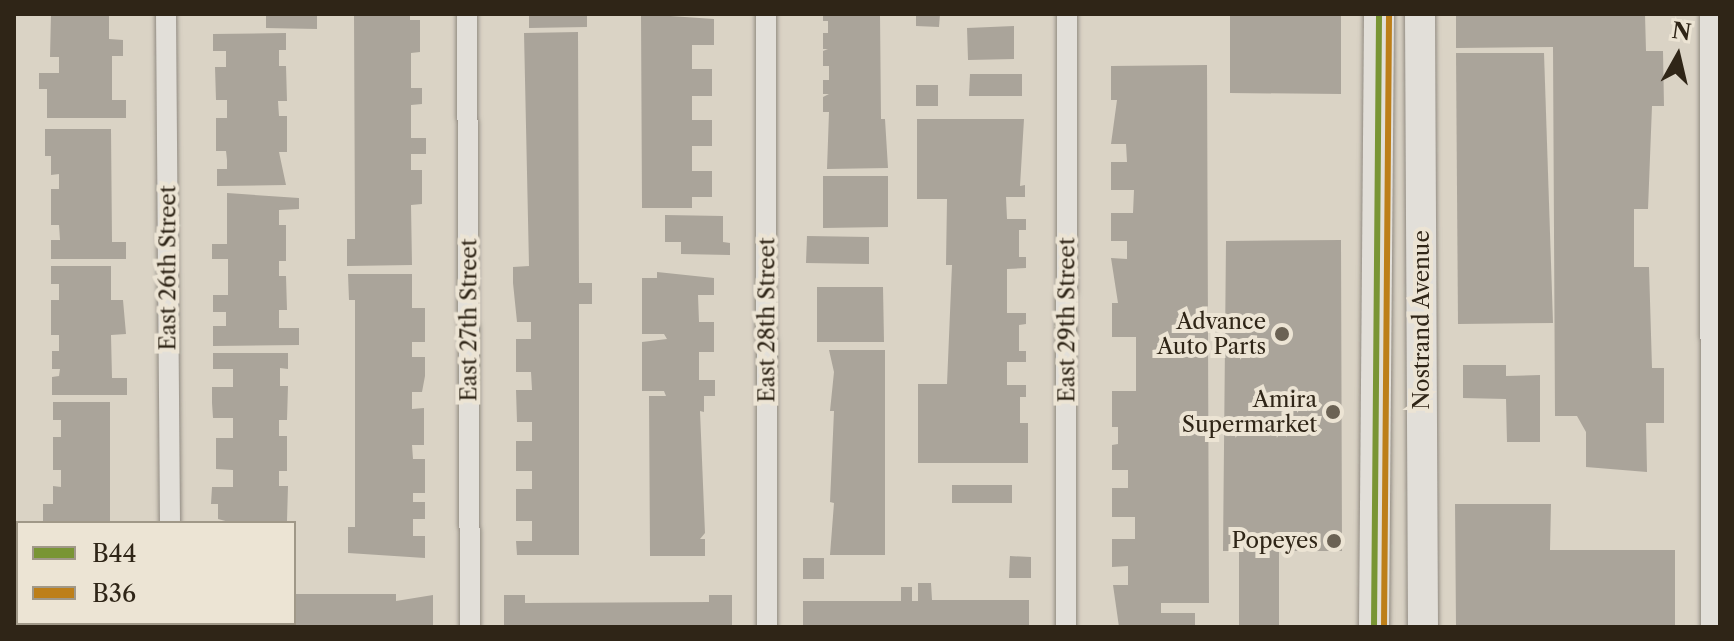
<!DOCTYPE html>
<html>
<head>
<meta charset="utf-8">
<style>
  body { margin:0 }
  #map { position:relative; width:1734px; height:641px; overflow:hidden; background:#dad3c5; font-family:"Libre Caslon Text",serif }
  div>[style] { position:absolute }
  .building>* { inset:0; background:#aaa49a }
  .roads { filter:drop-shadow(0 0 2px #908a81) drop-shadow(0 0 2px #908a81) }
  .minor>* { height:20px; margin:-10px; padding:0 10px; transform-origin:10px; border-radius:10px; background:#e2dfd9 }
  .secondary>* { height:30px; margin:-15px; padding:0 15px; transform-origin:15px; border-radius:15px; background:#e2dfd9 }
  .bus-1>* { height:6px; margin:-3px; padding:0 3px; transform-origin:3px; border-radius:3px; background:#799534 }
  .bus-2>* { height:6px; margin:-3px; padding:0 3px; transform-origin:3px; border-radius:3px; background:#bd7f19 }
  .dots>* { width:22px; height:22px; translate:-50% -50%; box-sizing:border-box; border:4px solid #ece4d4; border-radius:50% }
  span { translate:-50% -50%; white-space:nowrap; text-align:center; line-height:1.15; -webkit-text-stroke:8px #ece4d4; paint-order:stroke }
  .street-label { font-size:22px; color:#2f2517 }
  .poi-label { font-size:22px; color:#2f2517 }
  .right { translate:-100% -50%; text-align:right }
  .frame { position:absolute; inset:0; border:16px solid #2f2517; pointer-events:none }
  .legend { position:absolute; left:16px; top:521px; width:280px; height:104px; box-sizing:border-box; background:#ece4d4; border:2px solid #a09888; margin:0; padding:10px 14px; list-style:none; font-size:24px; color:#2f2517 }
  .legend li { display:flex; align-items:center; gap:16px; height:40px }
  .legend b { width:40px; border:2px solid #a09888 }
  .north { position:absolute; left:1638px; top:16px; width:80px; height:80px; -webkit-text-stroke:6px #ece4d4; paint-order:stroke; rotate:8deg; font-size:22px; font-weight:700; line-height:32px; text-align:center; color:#2f2517 }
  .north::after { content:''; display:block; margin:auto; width:28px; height:36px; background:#2f2517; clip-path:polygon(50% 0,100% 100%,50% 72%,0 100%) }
</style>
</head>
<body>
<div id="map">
  <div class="building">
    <i style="clip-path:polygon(51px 14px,109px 14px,109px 39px,123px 40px,123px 56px,112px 56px,112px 100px,126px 100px,126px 118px,47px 118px,47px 89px,39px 89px,39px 73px,59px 73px,59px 57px,50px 57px)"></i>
    <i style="clip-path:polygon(266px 14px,317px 14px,317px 29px,266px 28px)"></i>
    <i style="clip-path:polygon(354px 14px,410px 14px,410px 20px,420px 20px,420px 52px,411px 53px,411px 88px,422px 88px,422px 104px,411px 105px,411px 138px,426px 138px,426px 154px,411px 154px,411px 170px,422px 170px,422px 204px,411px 205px,412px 265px,347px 266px,347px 239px,355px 239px)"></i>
    <i style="clip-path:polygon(529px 14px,587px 14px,587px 27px,529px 28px)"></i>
    <i style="clip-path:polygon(641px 14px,714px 19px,714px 45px,692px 45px,692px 69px,712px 69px,712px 96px,692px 96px,692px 120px,712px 120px,712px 146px,692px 146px,692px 171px,712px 171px,712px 197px,692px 197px,692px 208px,642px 208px)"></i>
    <i style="clip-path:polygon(823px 14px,880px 14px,881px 119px,885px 119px,888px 168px,827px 169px,829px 112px,823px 112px,823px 97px,829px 94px,823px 94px,823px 80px,829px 80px,829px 66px,823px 66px,823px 51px,828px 49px,823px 49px,823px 33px,828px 33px,828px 21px,823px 21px)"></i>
    <i style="clip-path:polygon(916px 14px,940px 14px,939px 27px,916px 26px)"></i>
    <i style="clip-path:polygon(1230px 14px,1341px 14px,1341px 94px,1230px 93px)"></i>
    <i style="clip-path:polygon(1456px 14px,1645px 14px,1646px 51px,1663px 51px,1664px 106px,1652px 106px,1648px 209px,1634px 209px,1634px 267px,1649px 267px,1652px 368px,1664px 368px,1664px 423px,1646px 423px,1647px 472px,1586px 467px,1586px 432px,1577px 416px,1555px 416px,1553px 47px,1456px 48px)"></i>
    <i style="clip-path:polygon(1014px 26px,1014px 59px,968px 60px,967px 28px)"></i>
    <i style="clip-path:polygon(578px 32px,579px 283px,592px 283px,592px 304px,579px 304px,579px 555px,517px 555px,516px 541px,532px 541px,532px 521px,516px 521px,516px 489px,532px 489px,532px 471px,516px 471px,516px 441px,532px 441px,532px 422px,517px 422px,516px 390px,532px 390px,531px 372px,516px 372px,516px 339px,531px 339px,531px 322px,517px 322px,513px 283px,513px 267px,529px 266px,524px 33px)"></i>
    <i style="clip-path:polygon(286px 33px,286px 50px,279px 50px,279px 66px,286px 66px,287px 101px,278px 101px,279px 116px,287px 116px,287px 152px,279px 152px,286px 185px,217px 186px,217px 169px,227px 169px,227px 160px,226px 151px,216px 151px,216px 118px,227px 118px,227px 100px,216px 100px,215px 67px,226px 67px,226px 51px,213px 51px,213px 34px)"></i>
    <i style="clip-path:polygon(1456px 53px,1544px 53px,1553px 323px,1458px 324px)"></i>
    <i style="clip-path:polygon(1207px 65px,1209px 603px,1161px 603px,1161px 613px,1195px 613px,1195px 627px,1119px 627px,1113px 585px,1128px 585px,1128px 566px,1112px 567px,1112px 539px,1135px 539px,1135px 517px,1112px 517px,1112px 488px,1128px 488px,1128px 470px,1112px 470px,1112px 445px,1118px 444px,1118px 427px,1112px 427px,1112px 391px,1136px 391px,1136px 337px,1112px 337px,1112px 303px,1118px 303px,1111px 258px,1127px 259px,1127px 241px,1111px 241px,1111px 213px,1133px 213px,1134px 190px,1111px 190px,1111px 162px,1127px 162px,1126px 144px,1111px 144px,1117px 100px,1111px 100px,1111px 66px)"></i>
    <i style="clip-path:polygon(970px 74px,1022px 74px,1022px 96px,969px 96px)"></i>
    <i style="clip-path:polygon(916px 85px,938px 85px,938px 106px,916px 106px)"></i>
    <i style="clip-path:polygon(917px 119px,1024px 119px,1020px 186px,1025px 185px,1025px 197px,1006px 197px,1007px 219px,1026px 219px,1026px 230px,1019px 230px,1019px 257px,1026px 257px,1026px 268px,1007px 269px,1007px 313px,1026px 313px,1026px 324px,1019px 325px,1019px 351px,1026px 351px,1026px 362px,1007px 362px,1007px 385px,1026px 385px,1026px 397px,1020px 397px,1020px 423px,1028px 423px,1028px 463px,918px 463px,918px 384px,947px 384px,952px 265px,946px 265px,947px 199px,917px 199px)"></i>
    <i style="clip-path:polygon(45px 129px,111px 129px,112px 242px,126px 242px,126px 259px,51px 259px,51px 240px,60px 240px,59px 225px,51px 225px,51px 189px,59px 189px,59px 174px,51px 175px,51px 156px,45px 156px)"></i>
    <i style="clip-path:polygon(823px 176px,888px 176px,888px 227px,823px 228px)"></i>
    <i style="clip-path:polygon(227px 193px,299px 198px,299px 209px,279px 210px,279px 225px,286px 225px,286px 261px,279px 261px,279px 276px,286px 276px,287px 310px,279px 310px,279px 328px,299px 328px,299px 345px,213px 346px,213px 326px,226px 326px,226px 312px,213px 312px,213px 295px,228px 295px,228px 259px,212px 259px,212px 244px,227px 244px)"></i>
    <i style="clip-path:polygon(665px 215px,723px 216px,723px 242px,730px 243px,730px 255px,681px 254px,681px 242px,665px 242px)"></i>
    <i style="clip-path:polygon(807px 236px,869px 237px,869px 264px,806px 263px)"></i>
    <i style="clip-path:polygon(1341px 240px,1342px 551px,1279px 551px,1279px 627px,1239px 627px,1239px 551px,1223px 551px,1226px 241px)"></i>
    <i style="clip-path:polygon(51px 266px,111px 266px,111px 300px,123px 300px,126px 334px,111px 335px,112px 378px,127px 378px,127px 395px,52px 395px,52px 377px,59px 376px,60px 369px,52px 369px,52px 351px,59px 351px,59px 335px,51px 335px,51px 300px,59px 300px,59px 284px,51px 284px)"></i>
    <i style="clip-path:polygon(657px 272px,714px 278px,714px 295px,698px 295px,699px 322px,714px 322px,714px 352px,699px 352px,699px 380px,715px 380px,715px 396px,704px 396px,704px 412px,700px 411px,705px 533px,700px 539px,705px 539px,705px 556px,650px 556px,649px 396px,666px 396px,664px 391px,642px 391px,642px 342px,667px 339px,664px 334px,642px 334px,642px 278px,657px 278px)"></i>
    <i style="clip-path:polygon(348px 274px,412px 274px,412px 308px,425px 308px,425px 342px,412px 342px,412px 357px,425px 357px,425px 376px,422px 392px,412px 392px,412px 409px,424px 408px,424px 445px,412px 445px,413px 459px,425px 459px,425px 493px,413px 493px,413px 502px,425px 502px,425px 519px,413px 519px,413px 536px,425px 536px,425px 558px,348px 553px,348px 527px,355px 527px,355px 300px,349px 300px)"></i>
    <i style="clip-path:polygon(817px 287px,883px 287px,884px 342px,817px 342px)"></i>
    <i style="clip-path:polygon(829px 350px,885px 350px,885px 555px,830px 555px,834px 503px,830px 502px,834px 411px,830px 411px,834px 372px)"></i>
    <i style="clip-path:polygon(213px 353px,288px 353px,288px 369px,280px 368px,280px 386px,288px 386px,287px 420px,279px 420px,279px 436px,287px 436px,287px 471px,279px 471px,279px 486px,288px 486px,287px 521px,233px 523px,218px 519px,218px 504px,211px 504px,212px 487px,233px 487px,233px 470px,216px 469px,216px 438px,233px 438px,233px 418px,213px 418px,212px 403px,212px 387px,233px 387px,233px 369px,213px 369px)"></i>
    <i style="clip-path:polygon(1463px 365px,1506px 365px,1506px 376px,1540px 375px,1540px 442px,1507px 442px,1506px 399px,1463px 398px)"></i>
    <i style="clip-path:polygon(53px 402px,110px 402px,110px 523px,43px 523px,43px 504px,53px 504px,53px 486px,61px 487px,61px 470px,53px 470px,53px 437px,61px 437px,61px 420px,53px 420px)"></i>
    <i style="clip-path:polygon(952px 485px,1012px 485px,1012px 503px,952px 503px)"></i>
    <i style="clip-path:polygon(1455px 504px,1551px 504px,1550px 550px,1675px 550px,1675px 627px,1456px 627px)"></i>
    <i style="clip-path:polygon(1010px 556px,1031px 557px,1031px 578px,1009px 578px)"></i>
    <i style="clip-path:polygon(803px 558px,824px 558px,824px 579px,803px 579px)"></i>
    <i style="clip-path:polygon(918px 583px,931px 583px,932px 600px,1029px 600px,1029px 627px,803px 627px,803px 601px,901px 601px,901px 587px,912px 587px,912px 601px,918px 601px)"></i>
    <i style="clip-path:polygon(294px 594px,396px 594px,396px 601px,433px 595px,433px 627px,208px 627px,294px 623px)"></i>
    <i style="clip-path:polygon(504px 595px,525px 595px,525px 603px,709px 602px,709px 595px,732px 595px,732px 627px,504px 627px)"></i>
    <i style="clip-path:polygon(24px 623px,135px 623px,24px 627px)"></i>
  </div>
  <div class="roads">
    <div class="minor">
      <i style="left:166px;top:14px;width:509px;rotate:89.55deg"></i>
      <i style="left:467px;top:14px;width:613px;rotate:89.72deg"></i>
      <i style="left:766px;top:14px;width:613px;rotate:89.91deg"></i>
      <i style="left:1710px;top:14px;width:613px;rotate:89.91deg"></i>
      <i style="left:171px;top:623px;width:4px;rotate:90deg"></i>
      <i style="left:1066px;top:627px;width:613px;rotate:-89.91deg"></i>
    </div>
    <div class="secondary">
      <i style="left:1420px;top:14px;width:613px;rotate:89.72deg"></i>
      <i style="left:1374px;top:627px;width:613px;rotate:-89.53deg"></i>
    </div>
  </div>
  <div class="bus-1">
    <i style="left:1374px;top:627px;width:613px;rotate:-89.53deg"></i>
  </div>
  <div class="bus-2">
    <i style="left:1384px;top:627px;width:613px;rotate:-89.53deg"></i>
  </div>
  <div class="dots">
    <i style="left:1282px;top:334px;background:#6b6254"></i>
    <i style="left:1333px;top:412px;background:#6b6254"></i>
    <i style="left:1334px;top:541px;background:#6b6254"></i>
  </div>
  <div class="street-label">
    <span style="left:168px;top:268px;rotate:-90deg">East 26th Street</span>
    <span style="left:469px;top:320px;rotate:-90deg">East 27th Street</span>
    <span style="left:767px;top:320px;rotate:-90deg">East 28th Street</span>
    <span style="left:1067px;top:320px;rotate:-90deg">East 29th Street</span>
    <span style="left:1422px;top:320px;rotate:-90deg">Nostrand Avenue</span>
  </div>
  <div class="poi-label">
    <span class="right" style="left:1266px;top:334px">Advance<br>Auto Parts</span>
    <span class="right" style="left:1317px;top:412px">Amira<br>Supermarket</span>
    <span class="right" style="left:1318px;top:541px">Popeyes</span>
  </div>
  <div class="frame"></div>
  <ul class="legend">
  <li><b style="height:10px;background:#799534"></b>B44</li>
  <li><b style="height:10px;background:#bd7f19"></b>B36</li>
  </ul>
  <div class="north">N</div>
</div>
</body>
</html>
